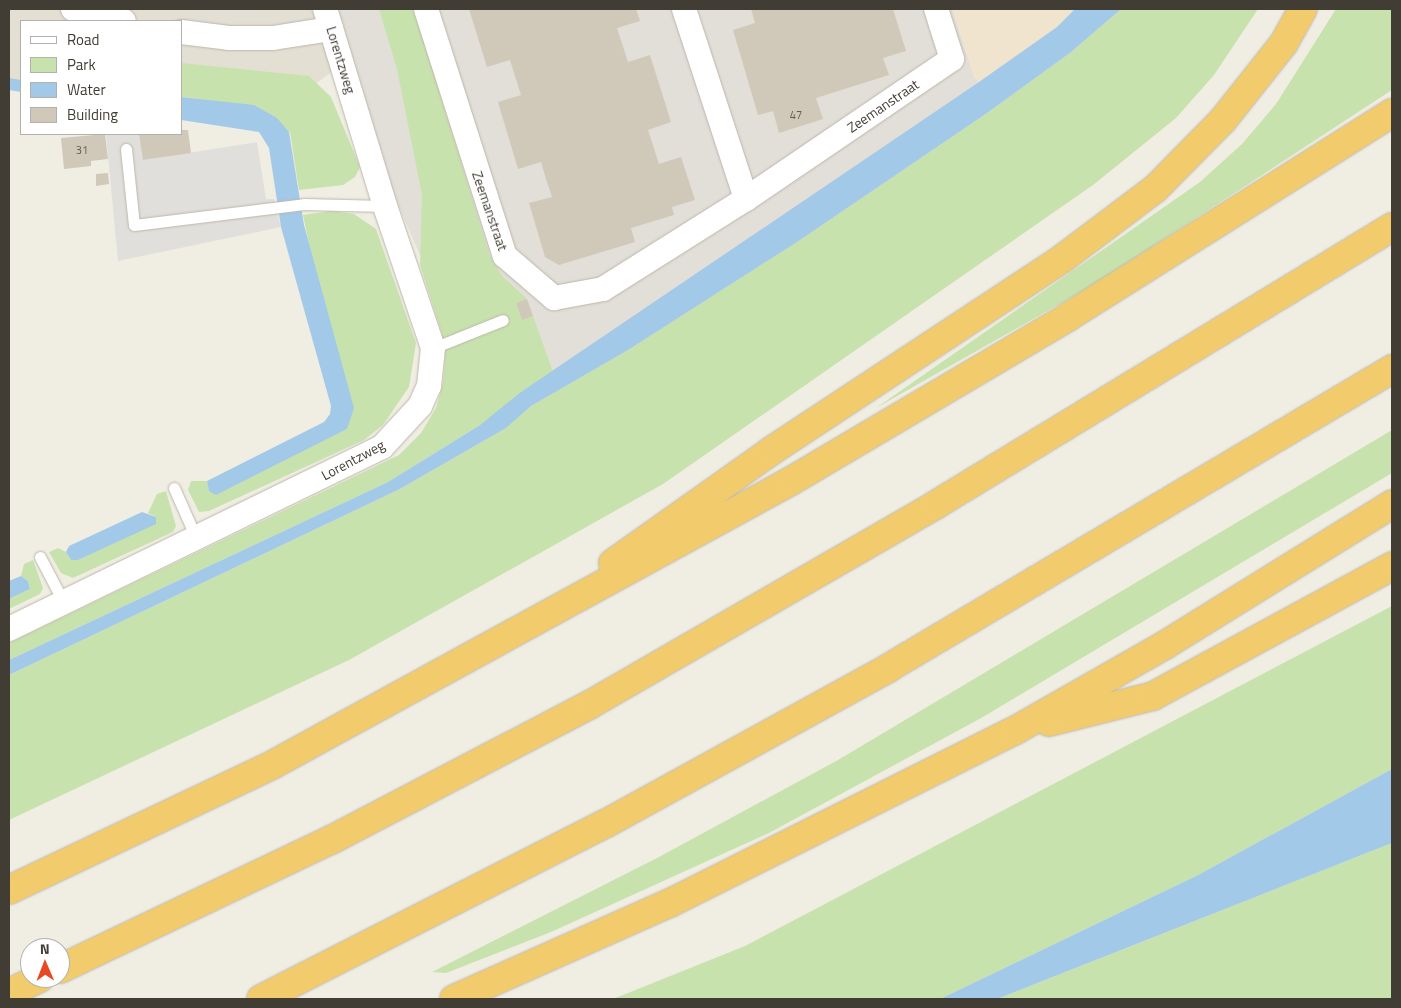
<!DOCTYPE html>
<html>
<head>
<meta charset="utf-8">
<style>
  body { margin:0 }
  #map { position:relative; width:1401px; height:1008px; overflow:hidden; background:#f0ede3; font-family:"Titillium Web",sans-serif }
  div>[style] { position:absolute }
  .residential>* { inset:0; background:#e3dfd2 }
  .commercial>* { inset:0; background:#f1e4cf }
  .industrial>* { inset:0; background:#e2ded8 }
  .green>* { inset:0; background:#c8e2ae }
  .parking>* { inset:0; background:#e1dfdb }
  .water>* { inset:0; background:#a3c9e9 }
  .building>* { inset:0; background:#d0c9b9 }
  .roads { filter:drop-shadow(0 0 1px #bdb7aa) drop-shadow(0 0 1px #bdb7aa) }
  .lane>* { height:11px; margin:-5.5px; padding:0 5.5px; transform-origin:5.5px; border-radius:5.5px; background:#fff }
  .street>* { height:24px; margin:-12px; padding:0 12px; transform-origin:12px; border-radius:12px; background:#fff }
  .highway>* { height:28px; margin:-14px; padding:0 14px; transform-origin:14px; border-radius:14px; background:#f2cc6c }
  span { translate:-50% -50%; white-space:nowrap; text-align:center; line-height:1.15; -webkit-text-stroke:4.5px #fff; paint-order:stroke }
  .number-label { font-size:11px; color:#656055 }
  .number-label span { -webkit-text-stroke-width:0 }
  .street-label { font-size:14px; color:#413d34 }
  .frame { position:absolute; inset:0; border:10px solid #413d34; pointer-events:none }
  .legend { position:absolute; left:20px; top:20px; width:162px; height:115px; box-sizing:border-box; background:#fff; border:1px solid #b3b1ae; margin:0; padding:6px 9px; list-style:none; font-size:15px; color:#413d34 }
  .legend li { display:flex; align-items:center; gap:10px; height:25px }
  .legend b { width:25px; border:1px solid #b3b1ae }
  .north { position:absolute; left:20px; top:938px; width:50px; height:50px; box-sizing:border-box; background:#fff; border:1px solid #b3b1ae; border-radius:50%; rotate:359deg; font-size:14px; font-weight:700; line-height:20px; text-align:center; color:#413d34 }
  .north::after { content:''; display:block; margin:auto; width:18px; height:22px; background:#e84922; clip-path:polygon(50% 0,100% 100%,50% 72%,0 100%) }
</style>
</head>
<body>
<div id="map">
  <div class="residential">
    <i style="clip-path:polygon(9px 9px,314px 9px,339px 67px,264px 120px,181px 108px,181px 21px,21px 21px,21px 85px,9px 83px)"></i>
  </div>
  <div class="commercial">
    <i style="clip-path:polygon(952px 9px,1075px 9px,1057px 27px,979px 82px,974px 77px)"></i>
  </div>
  <div class="industrial">
    <i style="clip-path:polygon(314px 9px,952px 9px,974px 77px,979px 82px,1057px 27px,1075px 9px,1162px 9px,515px 476px)"></i>
  </div>
  <div class="green">
    <i style="clip-path:polygon(379px 9px,414px 9px,489px 254px,502px 276px,527px 299px,516px 303px,522px 319px,533px 316px,553px 372px,480px 425px,388px 482px,9px 660px,9px 643px,399px 455px,421px 433px,436px 408px,443px 383px,445px 359px,442px 334px,420px 265px,422px 195px,397px 69px)"></i>
    <i style="clip-path:polygon(1121px 9px,1258px 9px,1214px 75px,1176px 118px,1093px 185px,663px 484px,349px 660px,9px 820px,9px 675px,400px 489px,506px 428px,531px 406px,628px 350px,797px 242px,987px 113px,1071px 52px)"></i>
    <i style="clip-path:polygon(1336px 9px,1392px 9px,1392px 90px,1095px 284px,876px 408px,1200px 182px,1242px 144px,1276px 104px)"></i>
    <i style="clip-path:polygon(181px 63px,309px 76px,331px 97px,360px 167px,355px 177px,343px 185px,299px 190px,290px 132px,195px 98px,181px 97px)"></i>
    <i style="clip-path:polygon(332px 211px,354px 214px,376px 229px,416px 343px,409px 387px,383px 425px,364px 440px,209px 511px,199px 512px,188px 490px,191px 481px,207px 481px,209px 490px,347px 429px,303px 215px)"></i>
    <i style="clip-path:polygon(1392px 430px,1392px 473px,983px 717px,769px 833px,551px 932px,446px 973px,432px 972px,659px 857px,838px 760px)"></i>
    <i style="clip-path:polygon(166px 491px,176px 526px,173px 532px,73px 578px,61px 573px,49px 552px,58px 548px,66px 552px,71px 560px,156px 517px,148px 513px,157px 494px)"></i>
    <i style="clip-path:polygon(33px 560px,43px 588px,40px 594px,9px 609px,9px 599px,30px 589px,28px 581px,21px 576px,24px 564px)"></i>
    <i style="clip-path:polygon(1392px 606px,1392px 769px,1198px 875px,940px 999px,613px 999px,745px 946px)"></i>
    <i style="clip-path:polygon(1392px 843px,1392px 999px,997px 999px)"></i>
  </div>
  <div class="parking">
    <i style="clip-path:polygon(183px 9px,254px 9px,254px 13px,243px 14px)"></i>
    <i style="clip-path:polygon(106px 134px,139px 134px,144px 160px,257px 142px,266px 199px,274px 199px,281px 227px,118px 261px)"></i>
  </div>
  <div class="water">
    <i style="clip-path:polygon(1075px 9px,1121px 9px,1071px 52px,987px 113px,797px 242px,628px 350px,531px 406px,506px 428px,400px 489px,9px 675px,9px 660px,388px 482px,480px 425px,521px 392px,979px 82px,1057px 27px)"></i>
    <i style="clip-path:polygon(9px 78px,21px 80px,21px 92px,9px 90px)"></i>
    <i style="clip-path:polygon(181px 97px,254px 105px,277px 118px,289px 132px,304px 225px,354px 408px,347px 429px,216px 495px,209px 491px,207px 481px,324px 422px,330px 414px,331px 406px,281px 227px,269px 148px,259px 132px,181px 120px)"></i>
    <i style="clip-path:polygon(142px 512px,156px 517px,156px 524px,78px 560px,71px 560px,66px 552px,69px 546px)"></i>
    <i style="clip-path:polygon(21px 576px,28px 581px,30px 589px,9px 599px,9px 581px)"></i>
    <i style="clip-path:polygon(1392px 769px,1392px 843px,997px 999px,940px 999px,1198px 875px)"></i>
  </div>
  <div class="building">
    <i style="clip-path:polygon(469px 9px,636px 9px,640px 21px,617px 28px,628px 62px,650px 55px,671px 122px,648px 130px,659px 164px,681px 157px,695px 200px,672px 207px,674px 215px,631px 228px,635px 242px,559px 265px,545px 257px,529px 203px,552px 197px,546px 179px,541px 162px,518px 169px,498px 102px,521px 95px,510px 60px,487px 67px)"></i>
    <i style="clip-path:polygon(751px 9px,893px 9px,906px 51px,883px 58px,889px 75px,816px 98px,823px 119px,779px 133px,773px 111px,758px 115px,733px 30px,755px 23px)"></i>
    <i style="clip-path:polygon(181px 130px,188px 130px,191px 153px,143px 160px,139px 134px,181px 134px)"></i>
    <i style="clip-path:polygon(105px 134px,108px 159px,91px 161px,91px 166px,64px 169px,61px 138px)"></i>
    <i style="clip-path:polygon(108px 173px,109px 184px,96px 186px,96px 174px)"></i>
    <i style="clip-path:polygon(527px 299px,533px 316px,522px 320px,516px 303px)"></i>
  </div>
  <div class="roads">
    <div class="lane">
      <i style="left:126px;top:149px;width:76px;rotate:84deg"></i>
      <i style="left:134px;top:225px;width:171px;rotate:-7deg"></i>
      <i style="left:304px;top:204px;width:81px;rotate:1.4deg"></i>
      <i style="left:433px;top:348px;width:75px;rotate:-21.8deg"></i>
      <i style="left:174px;top:488px;width:57px;rotate:66.1deg"></i>
      <i style="left:40px;top:557px;width:52px;rotate:62.4deg"></i>
    </div>
    <div class="street">
      <i style="left:73px;top:9px;width:52px;rotate:13.2deg"></i>
      <i style="left:426px;top:9px;width:259px;rotate:72.3deg"></i>
      <i style="left:505px;top:256px;width:65px;rotate:40.6deg"></i>
      <i style="left:554px;top:298px;width:50px;rotate:-10.4deg"></i>
      <i style="left:603px;top:289px;width:169px;rotate:-32.2deg"></i>
      <i style="left:746px;top:199px;width:249px;rotate:-34.2deg"></i>
      <i style="left:952px;top:59px;width:52px;rotate:-107.7deg"></i>
      <i style="left:684px;top:9px;width:200px;rotate:71.9deg"></i>
      <i style="left:181px;top:32px;width:48px;rotate:7.1deg"></i>
      <i style="left:229px;top:38px;width:44px"></i>
      <i style="left:273px;top:38px;width:59px;rotate:-8.8deg"></i>
      <i style="left:9px;top:629px;width:415px;rotate:-26deg"></i>
      <i style="left:382px;top:447px;width:56px;rotate:-47.2deg"></i>
      <i style="left:420px;top:406px;width:22px;rotate:-66deg"></i>
      <i style="left:429px;top:386px;width:38px;rotate:-84deg"></i>
      <i style="left:433px;top:348px;width:150px;rotate:-108.7deg"></i>
      <i style="left:385px;top:206px;width:206px;rotate:-106.9deg"></i>
    </div>
    <div class="highway">
      <i style="left:613px;top:563px;width:194px;rotate:-35.3deg"></i>
      <i style="left:771px;top:451px;width:349px;rotate:-33.4deg"></i>
      <i style="left:1062px;top:259px;width:116px;rotate:-37deg"></i>
      <i style="left:1155px;top:189px;width:97px;rotate:-45.4deg"></i>
      <i style="left:1223px;top:120px;width:98px;rotate:-51.6deg"></i>
      <i style="left:1284px;top:43px;width:39px;rotate:-61deg"></i>
      <i style="left:1049px;top:722px;width:107px;rotate:-14deg"></i>
      <i style="left:1153px;top:696px;width:272px;rotate:-28.5deg"></i>
      <i style="left:9px;top:890px;width:293px;rotate:-25.4deg"></i>
      <i style="left:274px;top:764px;width:589px;rotate:-28.7deg"></i>
      <i style="left:791px;top:481px;width:322px;rotate:-30.6deg"></i>
      <i style="left:1068px;top:317px;width:383px;rotate:-32.2deg"></i>
      <i style="left:60px;top:969px;width:300px;rotate:-25.5deg"></i>
      <i style="left:331px;top:840px;width:293px;rotate:-27.6deg"></i>
      <i style="left:591px;top:704px;width:400px;rotate:-30deg"></i>
      <i style="left:937px;top:504px;width:533px;rotate:-31.33deg"></i>
      <i style="left:9px;top:993px;width:34px;rotate:-26deg"></i>
      <i style="left:261px;top:999px;width:386px;rotate:-27deg"></i>
      <i style="left:605px;top:824px;width:325px;rotate:-28.8deg"></i>
      <i style="left:890px;top:667px;width:584px;rotate:-30.69deg"></i>
      <i style="left:454px;top:999px;width:236px;rotate:-24deg"></i>
      <i style="left:670px;top:903px;width:387px;rotate:-26.6deg"></i>
      <i style="left:1016px;top:730px;width:172px;rotate:-29.7deg"></i>
      <i style="left:1165px;top:645px;width:267px;rotate:-31.8deg"></i>
    </div>
  </div>
  <div class="number-label">
    <span style="left:796px;top:115px">47</span>
    <span style="left:82px;top:150px">31</span>
  </div>
  <div class="street-label">
    <span style="left:341px;top:60px;rotate:73deg">Lorentzweg</span>
    <span style="left:883px;top:106px;rotate:-34deg">Zeemanstraat</span>
    <span style="left:490px;top:211px;rotate:71deg">Zeemanstraat</span>
    <span style="left:353px;top:460px;rotate:-28deg">Lorentzweg</span>
  </div>
  <div class="frame"></div>
  <ul class="legend">
  <li><b style="height:6px;background:#fff"></b>Road</li>
  <li><b style="height:14px;background:#c8e2ae"></b>Park</li>
  <li><b style="height:14px;background:#a3c9e9"></b>Water</li>
  <li><b style="height:14px;background:#d0c9b9"></b>Building</li>
  </ul>
  <div class="north">N</div>
</div>
</body>
</html>
